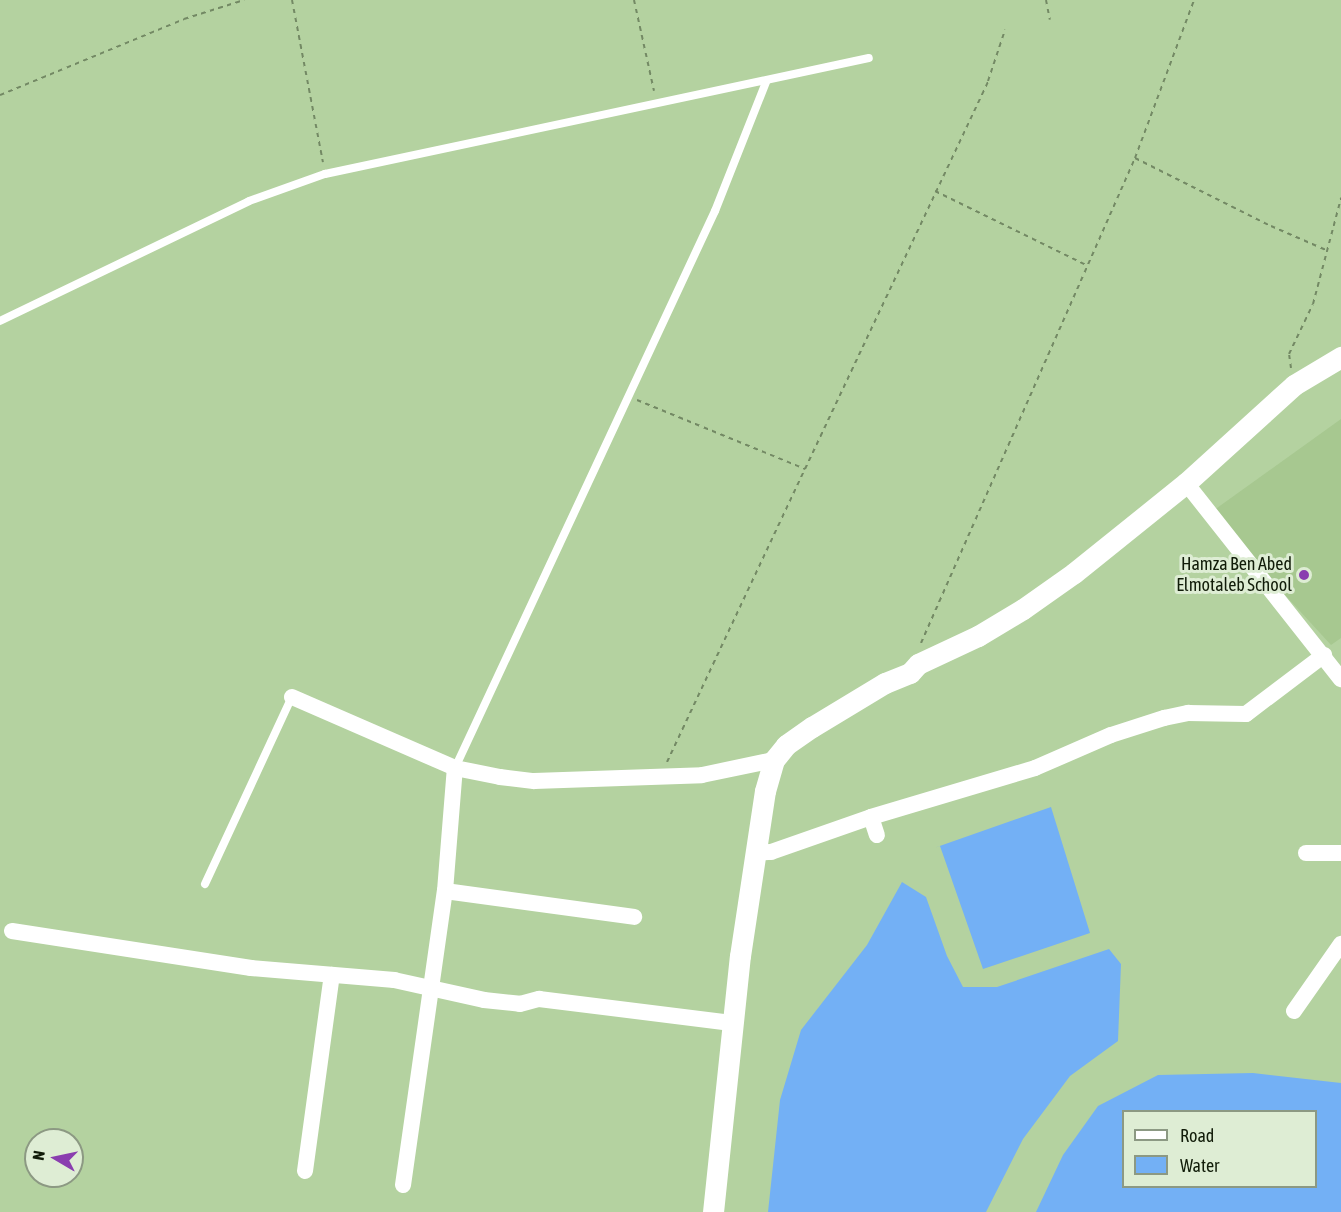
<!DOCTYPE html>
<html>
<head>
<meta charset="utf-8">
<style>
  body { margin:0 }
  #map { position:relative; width:1341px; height:1212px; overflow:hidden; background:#b4d2a0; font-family:"Asap Condensed",sans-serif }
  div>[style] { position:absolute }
  .built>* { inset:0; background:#a7c890 }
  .water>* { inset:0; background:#73b0f5 }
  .path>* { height:2px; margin-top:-1px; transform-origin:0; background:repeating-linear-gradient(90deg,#738964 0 4.5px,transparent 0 9px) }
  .service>* { height:8px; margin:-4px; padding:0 4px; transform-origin:4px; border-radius:4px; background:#fff }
  .minor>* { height:16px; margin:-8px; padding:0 8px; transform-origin:8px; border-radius:8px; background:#fff }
  .tertiary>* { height:21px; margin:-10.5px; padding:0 10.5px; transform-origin:10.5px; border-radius:10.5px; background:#fff }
  .dots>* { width:16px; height:16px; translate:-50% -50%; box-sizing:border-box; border:3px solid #deedd4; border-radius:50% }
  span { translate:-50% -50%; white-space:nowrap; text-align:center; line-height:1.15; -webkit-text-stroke:6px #deedd4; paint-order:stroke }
  .poi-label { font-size:18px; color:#111c09 }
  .right { translate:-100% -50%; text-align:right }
  .legend { position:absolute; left:1122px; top:1110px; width:195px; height:78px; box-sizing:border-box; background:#deedd4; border:2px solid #8c9983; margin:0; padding:8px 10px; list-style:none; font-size:18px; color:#111c09 }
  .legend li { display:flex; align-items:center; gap:12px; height:30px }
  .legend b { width:30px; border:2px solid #8c9983 }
  .north { position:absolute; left:24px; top:1128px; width:60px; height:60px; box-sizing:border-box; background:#deedd4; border:2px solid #8c9983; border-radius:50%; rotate:279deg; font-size:16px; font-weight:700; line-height:24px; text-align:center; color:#111c09 }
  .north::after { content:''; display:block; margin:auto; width:21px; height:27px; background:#8a3eaf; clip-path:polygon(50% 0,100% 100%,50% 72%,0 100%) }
</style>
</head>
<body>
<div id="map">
  <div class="built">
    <i style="clip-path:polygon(1341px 419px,1341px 638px,1331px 645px,1210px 513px)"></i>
  </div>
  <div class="water">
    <i style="clip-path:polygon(1051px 807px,1090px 933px,983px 969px,940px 846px,934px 848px)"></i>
    <i style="clip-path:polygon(902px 882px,926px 897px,947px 956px,963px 987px,997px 987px,1109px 949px,1121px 964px,1118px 1041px,1070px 1076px,1023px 1139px,986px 1212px,768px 1212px,780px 1100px,801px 1030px,867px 945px)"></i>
    <i style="clip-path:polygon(evenodd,1253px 1073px,1341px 1083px,1341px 1212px,1036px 1212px,1063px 1155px,1098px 1106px,1158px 1075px,1253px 1073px,1124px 1112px,1316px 1112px,1316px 1186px,1124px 1186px,1124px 1112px)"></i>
  </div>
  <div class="path">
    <i style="left:292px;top:0;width:165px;rotate:79.2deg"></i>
    <i style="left:634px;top:0;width:93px;rotate:77.6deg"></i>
    <i style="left:1046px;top:0;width:20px;rotate:79deg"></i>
    <i style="left:0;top:95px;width:199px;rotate:-22.4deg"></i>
    <i style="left:184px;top:19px;width:63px;rotate:-17.6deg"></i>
    <i style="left:1135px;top:158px;width:152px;rotate:26.6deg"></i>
    <i style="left:1271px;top:226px;width:60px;rotate:23.6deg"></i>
    <i style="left:935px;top:191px;width:168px;rotate:26.1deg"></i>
    <i style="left:1291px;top:368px;width:14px;rotate:-98deg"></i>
    <i style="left:1289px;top:354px;width:55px;rotate:-64.4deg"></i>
    <i style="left:1313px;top:304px;width:110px;rotate:-75.2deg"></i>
    <i style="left:637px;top:400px;width:182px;rotate:22.3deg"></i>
    <i style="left:805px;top:469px;width:429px;rotate:-64.7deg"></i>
    <i style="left:988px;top:81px;width:54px;rotate:-71.6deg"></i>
    <i style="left:921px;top:643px;width:530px;rotate:-66.19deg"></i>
    <i style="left:1135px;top:158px;width:169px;rotate:-69.5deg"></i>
    <i style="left:667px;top:762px;width:324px;rotate:-64.8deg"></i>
  </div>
  <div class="service">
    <i style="left:0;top:321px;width:276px;rotate:-25.7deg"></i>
    <i style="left:249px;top:201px;width:81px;rotate:-19.6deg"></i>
    <i style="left:325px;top:174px;width:556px;rotate:-12.04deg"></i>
    <i style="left:455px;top:768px;width:615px;rotate:-64.98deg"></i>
    <i style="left:715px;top:211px;width:139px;rotate:-68.4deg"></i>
    <i style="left:205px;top:884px;width:206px;rotate:-65.1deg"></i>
  </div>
  <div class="minor">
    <i style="left:1186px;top:483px;width:250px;rotate:51.7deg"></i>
    <i style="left:292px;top:697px;width:178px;rotate:23.5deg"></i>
    <i style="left:455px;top:768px;width:46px;rotate:11.3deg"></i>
    <i style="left:500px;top:777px;width:34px;rotate:7deg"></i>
    <i style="left:534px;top:781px;width:168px;rotate:-2deg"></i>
    <i style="left:702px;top:775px;width:74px;rotate:-11.8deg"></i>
    <i style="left:871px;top:817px;width:19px;rotate:72deg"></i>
    <i style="left:755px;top:853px;width:16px;rotate:-4deg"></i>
    <i style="left:771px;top:852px;width:106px;rotate:-19.3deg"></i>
    <i style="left:871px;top:817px;width:171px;rotate:-16.6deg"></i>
    <i style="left:1035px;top:768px;width:83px;rotate:-23.5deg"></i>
    <i style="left:1111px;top:735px;width:56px;rotate:-17.8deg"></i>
    <i style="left:1164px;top:718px;width:25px;rotate:-12deg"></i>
    <i style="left:1188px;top:713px;width:58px;rotate:1deg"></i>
    <i style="left:1246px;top:714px;width:98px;rotate:-37.1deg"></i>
    <i style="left:1306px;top:853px;width:35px"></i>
    <i style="left:445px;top:891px;width:191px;rotate:7.8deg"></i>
    <i style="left:12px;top:931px;width:242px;rotate:8.8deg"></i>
    <i style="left:251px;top:968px;width:144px;rotate:4.8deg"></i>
    <i style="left:394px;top:980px;width:92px;rotate:12.5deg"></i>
    <i style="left:484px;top:1000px;width:36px;rotate:6deg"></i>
    <i style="left:520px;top:1004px;width:20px;rotate:-15deg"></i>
    <i style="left:539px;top:999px;width:194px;rotate:7.1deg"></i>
    <i style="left:1294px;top:1011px;width:82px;rotate:-55deg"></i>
    <i style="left:305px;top:1171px;width:198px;rotate:-82.2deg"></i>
    <i style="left:403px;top:1185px;width:297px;rotate:-81.9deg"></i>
    <i style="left:445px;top:891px;width:123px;rotate:-85.4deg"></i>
  </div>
  <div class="tertiary">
    <i style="left:713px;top:1212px;width:257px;rotate:-84deg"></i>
    <i style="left:740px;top:956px;width:167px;rotate:-81.4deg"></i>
    <i style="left:765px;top:791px;width:32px;rotate:-74deg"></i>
    <i style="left:774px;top:760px;width:19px;rotate:-51deg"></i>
    <i style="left:786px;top:745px;width:32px;rotate:-35deg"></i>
    <i style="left:812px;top:727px;width:85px;rotate:-31.1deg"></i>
    <i style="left:885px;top:683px;width:27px;rotate:-22deg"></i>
    <i style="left:910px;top:673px;width:12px;rotate:-48deg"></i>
    <i style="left:918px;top:664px;width:66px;rotate:-25deg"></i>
    <i style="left:978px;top:636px;width:52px;rotate:-31deg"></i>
    <i style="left:1023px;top:609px;width:62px;rotate:-35.2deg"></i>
    <i style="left:1074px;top:573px;width:144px;rotate:-38.8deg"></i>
    <i style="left:1186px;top:483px;width:146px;rotate:-42.2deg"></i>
    <i style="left:1294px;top:385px;width:55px;rotate:-30.8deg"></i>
  </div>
  <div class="dots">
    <i style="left:1304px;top:575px;background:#8a3eaf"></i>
  </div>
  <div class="poi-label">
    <span class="right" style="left:1292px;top:575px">Hamza Ben Abed<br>Elmotaleb School</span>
  </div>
  <ul class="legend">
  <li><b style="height:8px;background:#fff"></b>Road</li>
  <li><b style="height:16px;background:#73b0f5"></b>Water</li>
  </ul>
  <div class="north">N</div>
</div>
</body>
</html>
